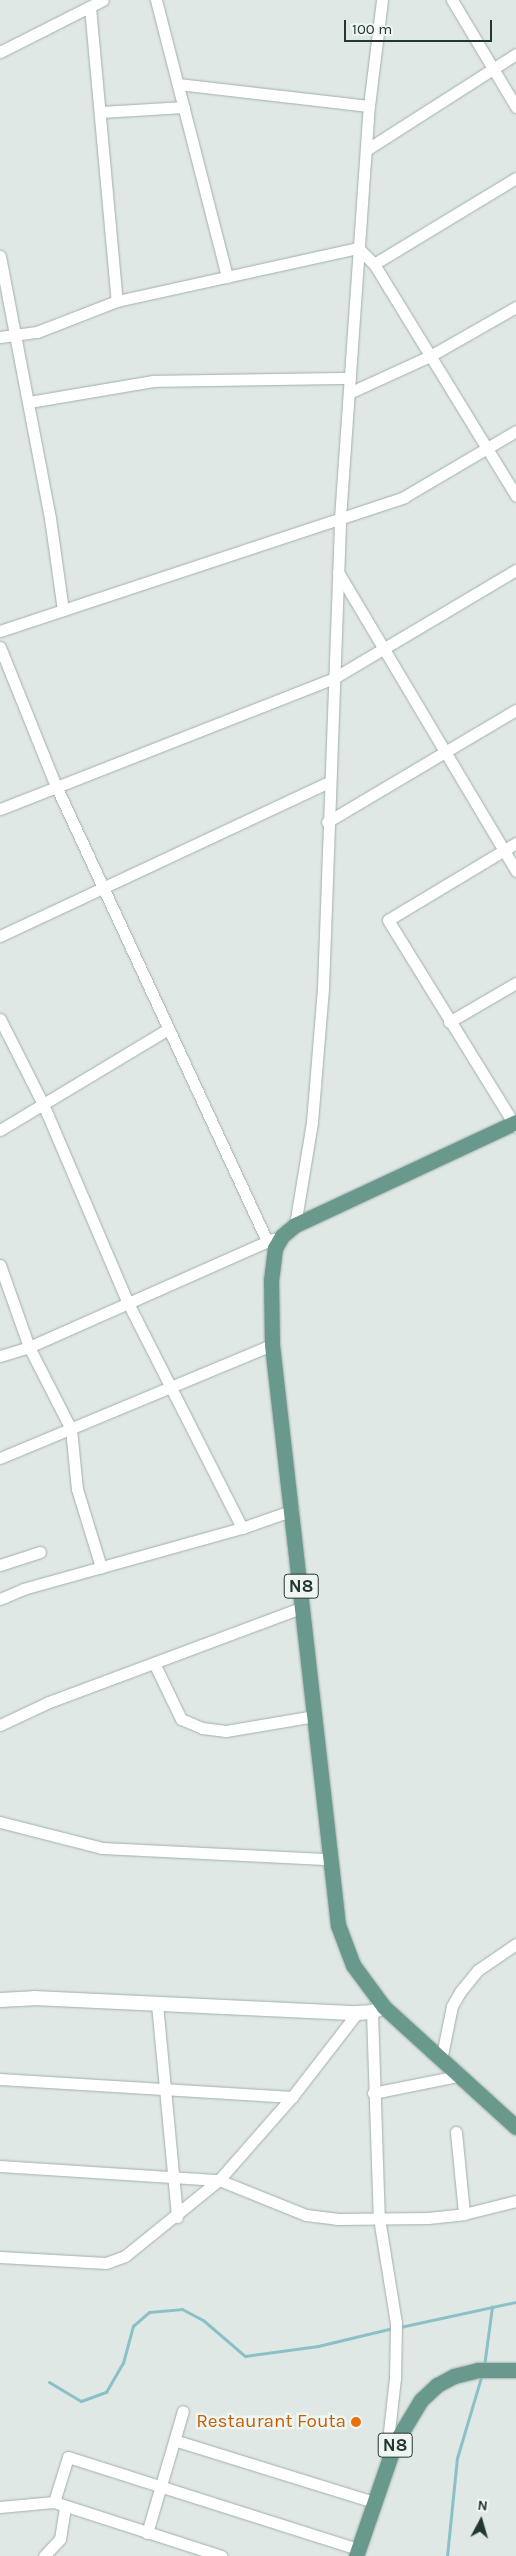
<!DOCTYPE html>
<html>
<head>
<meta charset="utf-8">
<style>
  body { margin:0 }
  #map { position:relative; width:516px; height:2556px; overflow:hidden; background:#dfe8e4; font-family:Karla,sans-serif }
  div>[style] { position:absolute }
  .stream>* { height:3px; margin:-1.5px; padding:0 1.5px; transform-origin:1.5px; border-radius:1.5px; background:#8cc0c8 }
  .roads { filter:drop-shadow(0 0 1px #a3afab) drop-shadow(0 0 1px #a3afab) }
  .minor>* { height:11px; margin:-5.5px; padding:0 5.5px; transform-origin:5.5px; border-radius:5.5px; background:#fff }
  .tertiary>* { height:14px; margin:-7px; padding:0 7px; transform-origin:7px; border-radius:7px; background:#fff }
  .primary>* { height:15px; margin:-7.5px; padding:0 7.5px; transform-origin:7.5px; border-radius:7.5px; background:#68998c }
  .dots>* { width:14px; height:14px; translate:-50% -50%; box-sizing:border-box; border:2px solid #eff6f2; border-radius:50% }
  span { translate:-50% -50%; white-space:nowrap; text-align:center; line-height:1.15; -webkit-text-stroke:5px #eff6f2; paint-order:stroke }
  .shield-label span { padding:1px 4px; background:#eff6f2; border:1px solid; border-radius:4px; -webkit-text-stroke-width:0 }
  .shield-label { font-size:18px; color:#223731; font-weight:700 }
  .food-label { font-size:19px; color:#c56008 }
  .right { translate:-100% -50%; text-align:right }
  .north { position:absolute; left:456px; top:2496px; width:50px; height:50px; -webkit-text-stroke:4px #eff6f2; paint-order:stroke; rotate:6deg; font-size:14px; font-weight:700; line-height:20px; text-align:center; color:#223731 }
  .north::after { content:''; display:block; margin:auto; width:18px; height:22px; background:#223731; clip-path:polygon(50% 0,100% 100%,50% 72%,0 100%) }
  .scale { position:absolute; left:344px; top:20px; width:148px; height:22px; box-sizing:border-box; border:2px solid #223731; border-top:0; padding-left:6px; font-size:15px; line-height:18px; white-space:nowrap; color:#223731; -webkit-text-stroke:4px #eff6f2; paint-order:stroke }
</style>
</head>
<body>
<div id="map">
  <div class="stream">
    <i style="left:400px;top:2327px;width:119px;rotate:-12.2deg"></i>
    <i style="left:484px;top:2366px;width:60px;rotate:-82.3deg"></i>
    <i style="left:49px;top:2382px;width:37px;rotate:31deg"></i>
    <i style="left:81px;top:2401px;width:27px;rotate:-20deg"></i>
    <i style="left:106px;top:2392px;width:34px;rotate:-60deg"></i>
    <i style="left:123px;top:2363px;width:38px;rotate:-75deg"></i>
    <i style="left:133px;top:2326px;width:21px;rotate:-41deg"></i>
    <i style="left:149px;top:2312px;width:33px;rotate:-5deg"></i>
    <i style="left:182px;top:2309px;width:24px;rotate:28deg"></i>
    <i style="left:203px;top:2320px;width:55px;rotate:40.6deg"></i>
    <i style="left:245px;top:2356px;width:74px;rotate:-7.8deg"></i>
    <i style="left:318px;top:2346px;width:77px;rotate:-13.5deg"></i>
    <i style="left:447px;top:2556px;width:99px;rotate:-84.2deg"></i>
    <i style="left:457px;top:2458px;width:88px;rotate:-73.4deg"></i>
  </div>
  <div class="roads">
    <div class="minor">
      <i style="left:156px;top:0;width:286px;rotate:75.6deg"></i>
      <i style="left:452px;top:0;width:125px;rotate:59.1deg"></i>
      <i style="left:90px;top:7px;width:295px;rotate:84.8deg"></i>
      <i style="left:0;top:52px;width:115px;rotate:-26.8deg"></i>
      <i style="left:178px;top:84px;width:192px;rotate:6.6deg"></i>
      <i style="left:101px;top:112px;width:83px;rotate:-3.4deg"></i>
      <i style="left:366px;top:150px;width:178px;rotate:-32.6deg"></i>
      <i style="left:0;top:256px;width:267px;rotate:79.2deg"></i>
      <i style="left:50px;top:518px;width:93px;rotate:82deg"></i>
      <i style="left:374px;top:264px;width:166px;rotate:-31.2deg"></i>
      <i style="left:0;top:337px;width:37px;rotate:-8deg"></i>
      <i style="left:37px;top:332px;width:86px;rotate:-21.2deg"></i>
      <i style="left:117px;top:301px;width:247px;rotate:-12.4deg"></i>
      <i style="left:358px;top:248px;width:23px;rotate:45deg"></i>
      <i style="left:374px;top:264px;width:272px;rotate:58.5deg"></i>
      <i style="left:349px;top:393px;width:89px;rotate:-24.6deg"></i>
      <i style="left:430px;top:356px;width:99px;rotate:-29.7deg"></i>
      <i style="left:29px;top:402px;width:126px;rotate:-9.6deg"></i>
      <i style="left:153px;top:381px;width:197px;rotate:-0.9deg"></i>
      <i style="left:338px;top:572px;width:348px;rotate:59.2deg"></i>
      <i style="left:0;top:631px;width:426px;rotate:-18.3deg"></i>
      <i style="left:404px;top:497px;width:130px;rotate:-30.5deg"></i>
      <i style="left:0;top:647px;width:150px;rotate:68.1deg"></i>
      <i style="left:56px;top:786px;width:502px;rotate:65.12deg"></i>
      <i style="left:0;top:809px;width:359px;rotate:-21.4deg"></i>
      <i style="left:334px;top:678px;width:212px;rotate:-30.7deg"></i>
      <i style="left:327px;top:822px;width:220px;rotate:-30.7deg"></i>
      <i style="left:516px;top:843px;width:149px;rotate:149deg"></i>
      <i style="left:388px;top:920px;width:243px;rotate:58.3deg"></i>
      <i style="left:0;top:936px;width:363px;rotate:-25.1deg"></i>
      <i style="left:0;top:1019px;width:95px;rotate:63.2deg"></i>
      <i style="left:43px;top:1104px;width:216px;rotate:66.9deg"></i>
      <i style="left:128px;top:1303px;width:252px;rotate:63.1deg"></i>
      <i style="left:449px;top:1022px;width:78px;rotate:-30.2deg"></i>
      <i style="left:0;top:1130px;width:196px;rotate:-31deg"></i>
      <i style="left:295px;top:1225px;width:104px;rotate:-80.6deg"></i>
      <i style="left:312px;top:1122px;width:134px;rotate:-85.3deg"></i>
      <i style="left:323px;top:988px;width:470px;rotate:-87.9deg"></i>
      <i style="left:340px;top:518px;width:413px;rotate:-86deg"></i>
      <i style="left:369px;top:106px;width:107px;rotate:-83deg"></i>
      <i style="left:0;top:1265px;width:87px;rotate:70.5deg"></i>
      <i style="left:29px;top:1347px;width:92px;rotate:62.9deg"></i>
      <i style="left:71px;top:1429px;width:60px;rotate:84.3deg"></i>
      <i style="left:77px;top:1489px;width:82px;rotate:72.9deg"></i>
      <i style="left:0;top:1356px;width:30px;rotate:-17deg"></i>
      <i style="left:29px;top:1347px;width:267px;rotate:-23.9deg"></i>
      <i style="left:0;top:1458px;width:295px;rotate:-22.6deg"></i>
      <i style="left:0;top:1565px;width:42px;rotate:-18deg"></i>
      <i style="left:0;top:1599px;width:25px;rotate:-23deg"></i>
      <i style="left:23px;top:1589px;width:227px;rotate:-15.6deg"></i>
      <i style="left:242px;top:1528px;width:54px;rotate:-19.4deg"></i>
      <i style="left:155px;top:1665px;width:60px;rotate:64.3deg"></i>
      <i style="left:181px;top:1719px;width:23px;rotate:23deg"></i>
      <i style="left:202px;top:1728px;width:24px;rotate:7deg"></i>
      <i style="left:226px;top:1731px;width:90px;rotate:-9.6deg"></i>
      <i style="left:0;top:1725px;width:54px;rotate:-25.1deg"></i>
      <i style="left:49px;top:1702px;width:271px;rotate:-20.5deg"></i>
      <i style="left:0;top:1822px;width:105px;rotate:14.3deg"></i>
      <i style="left:102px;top:1848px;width:228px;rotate:2.8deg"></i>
      <i style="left:157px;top:2004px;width:214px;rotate:84.6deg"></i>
      <i style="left:372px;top:2012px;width:206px;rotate:88.1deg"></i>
      <i style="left:379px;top:2218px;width:106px;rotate:80.8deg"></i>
      <i style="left:396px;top:2323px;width:55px;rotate:91deg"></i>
      <i style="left:395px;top:2378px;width:62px;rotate:96.4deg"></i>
      <i style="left:388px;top:2440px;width:8px;rotate:23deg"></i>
      <i style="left:441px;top:2060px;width:55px;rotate:-78.5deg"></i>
      <i style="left:452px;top:2006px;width:16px;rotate:-60deg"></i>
      <i style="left:460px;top:1992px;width:28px;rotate:-51deg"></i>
      <i style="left:478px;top:1970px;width:46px;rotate:-34.4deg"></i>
      <i style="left:0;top:2079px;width:293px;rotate:3.5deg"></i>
      <i style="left:373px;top:2093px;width:87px;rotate:-11.3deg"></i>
      <i style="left:456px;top:2132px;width:82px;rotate:84.4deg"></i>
      <i style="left:0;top:2166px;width:219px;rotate:3.7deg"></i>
      <i style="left:219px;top:2180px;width:94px;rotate:21.9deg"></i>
      <i style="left:306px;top:2215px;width:31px;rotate:7deg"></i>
      <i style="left:337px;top:2219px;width:91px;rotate:-0.6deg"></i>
      <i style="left:428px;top:2218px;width:36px;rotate:-6deg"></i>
      <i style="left:464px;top:2214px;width:54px;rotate:-14deg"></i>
      <i style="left:0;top:2257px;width:106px;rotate:3.2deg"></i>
      <i style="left:106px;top:2263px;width:20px;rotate:-20deg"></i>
      <i style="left:125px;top:2256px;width:121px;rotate:-39deg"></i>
      <i style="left:219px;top:2180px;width:111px;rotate:-48.7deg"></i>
      <i style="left:292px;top:2097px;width:106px;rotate:-52.3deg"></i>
      <i style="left:177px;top:2441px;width:206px;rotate:17.2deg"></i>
      <i style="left:54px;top:2502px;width:47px;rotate:-72.7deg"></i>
      <i style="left:68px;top:2457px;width:304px;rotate:17.6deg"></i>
      <i style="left:0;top:2507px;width:54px;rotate:-5.3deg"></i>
      <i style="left:54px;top:2502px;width:176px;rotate:17.9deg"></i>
      <i style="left:147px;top:2533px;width:127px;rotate:-73.6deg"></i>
      <i style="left:44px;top:2556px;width:23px;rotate:-47deg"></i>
      <i style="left:60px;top:2539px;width:33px;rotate:-81deg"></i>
    </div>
    <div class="tertiary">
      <i style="left:0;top:2000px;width:34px;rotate:-3deg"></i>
      <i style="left:34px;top:1998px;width:323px;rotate:2.7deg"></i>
      <i style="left:357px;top:2013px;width:15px;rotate:-4deg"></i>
      <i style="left:372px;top:2012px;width:13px;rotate:-23deg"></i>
    </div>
    <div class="primary">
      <i style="left:516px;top:1122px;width:244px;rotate:155deg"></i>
      <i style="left:295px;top:1225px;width:17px;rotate:140deg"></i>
      <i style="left:282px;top:1236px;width:14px;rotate:120deg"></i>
      <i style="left:275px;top:1248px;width:32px;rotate:97deg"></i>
      <i style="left:271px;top:1280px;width:65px;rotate:89.1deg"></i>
      <i style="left:272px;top:1345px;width:584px;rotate:83.51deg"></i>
      <i style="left:338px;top:1925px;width:43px;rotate:69.4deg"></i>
      <i style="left:353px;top:1965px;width:52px;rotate:53.6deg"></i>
      <i style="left:384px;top:2007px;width:178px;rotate:42.3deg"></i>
      <i style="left:356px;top:2556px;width:120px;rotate:-71deg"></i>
      <i style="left:395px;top:2443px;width:50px;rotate:-58.8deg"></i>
      <i style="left:421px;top:2400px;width:22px;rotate:-43deg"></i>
      <i style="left:437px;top:2385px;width:19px;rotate:-28deg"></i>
      <i style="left:454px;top:2376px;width:25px;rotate:-14deg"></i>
      <i style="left:478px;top:2370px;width:38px"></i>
    </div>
  </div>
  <div class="dots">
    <i style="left:356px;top:2422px;background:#e8710a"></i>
  </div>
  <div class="shield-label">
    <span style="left:301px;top:1586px">N8</span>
    <span style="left:395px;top:2445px">N8</span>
  </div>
  <div class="food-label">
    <span class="right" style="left:346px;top:2422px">Restaurant Fouta</span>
  </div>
  <div class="north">N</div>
  <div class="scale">100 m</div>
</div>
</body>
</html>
